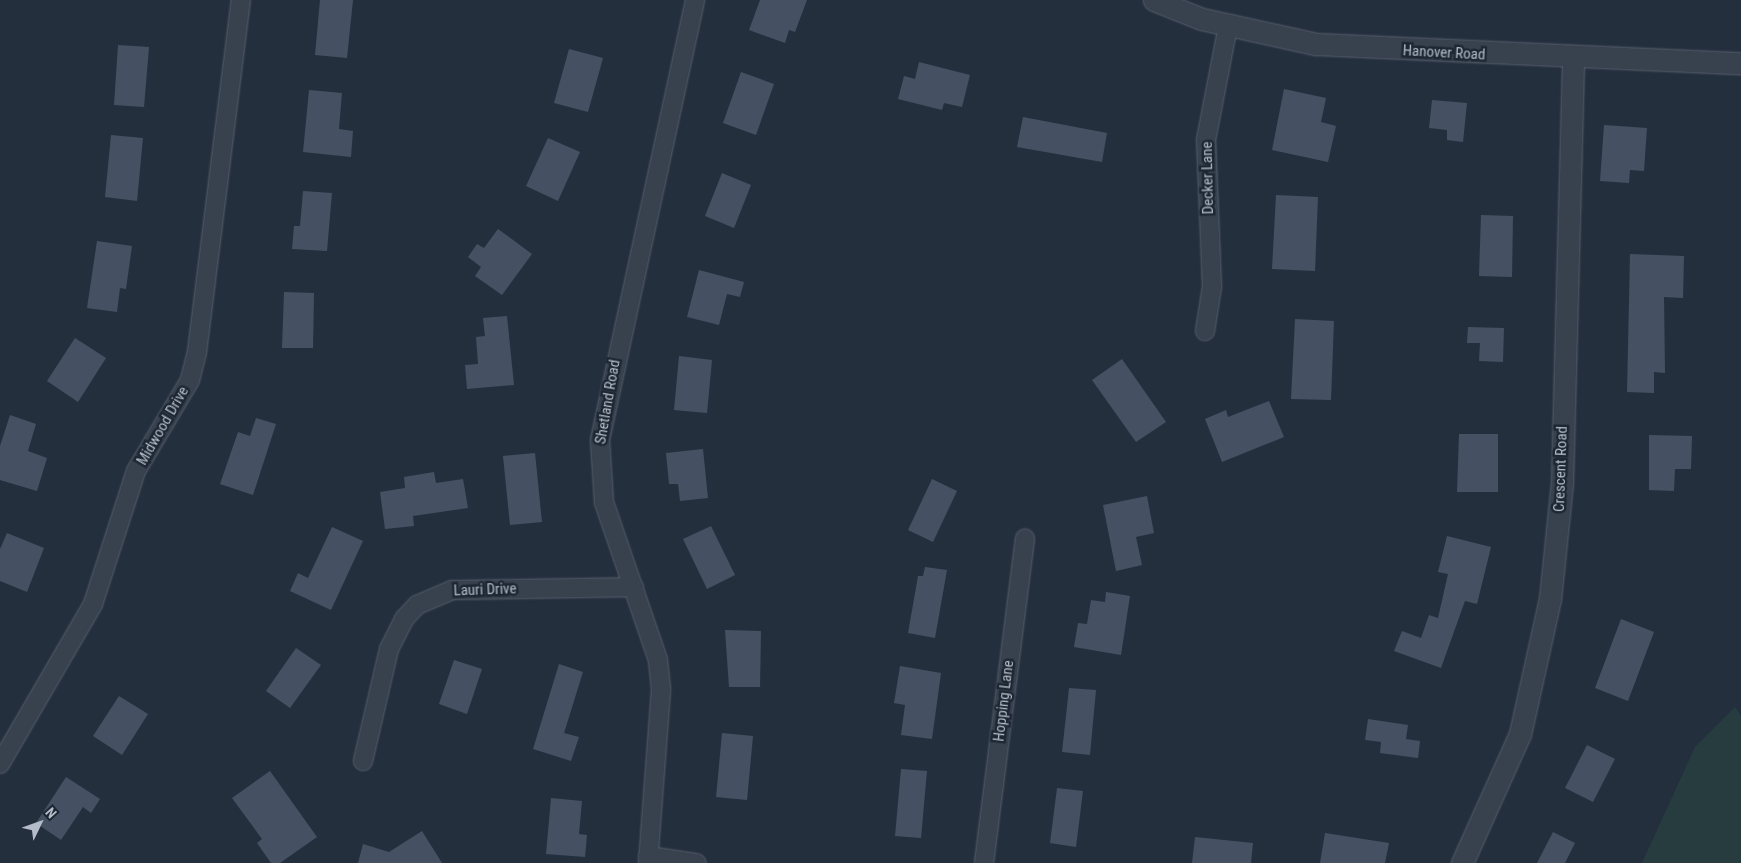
<!DOCTYPE html>
<html>
<head>
<meta charset="utf-8">
<style>
  body { margin:0 }
  #map { position:relative; width:1741px; height:863px; overflow:hidden; background:#242f3e; font-family:"Roboto Condensed",sans-serif }
  div>[style] { position:absolute }
  .green>* { inset:0; background:#263c3f }
  .building>* { inset:0; background:#455162 }
  .roads { filter:drop-shadow(0 0 1px #565f6c) drop-shadow(0 0 1px #565f6c) }
  .minor>* { height:18px; margin:-9px; padding:0 9px; transform-origin:9px; border-radius:9px; background:#38414e }
  .tertiary>* { height:21px; margin:-10.5px; padding:0 10.5px; transform-origin:10.5px; border-radius:10.5px; background:#38414e }
  span { translate:-50% -50%; white-space:nowrap; text-align:center; line-height:1.15; -webkit-text-stroke:5px #1d2633; paint-order:stroke }
  .street-label { font-size:15px; color:#b4bcc9 }
  .north { position:absolute; left:15px; top:798px; width:50px; height:50px; -webkit-text-stroke:4px #1d2633; paint-order:stroke; rotate:48deg; font-size:14px; font-weight:700; line-height:20px; text-align:center; color:#b4bcc9 }
  .north::after { content:''; display:block; margin:auto; width:18px; height:22px; background:#b4bcc9; clip-path:polygon(50% 0,100% 100%,50% 72%,0 100%) }
</style>
</head>
<body>
<div id="map">
  <div class="green">
    <i style="clip-path:polygon(1735px 707px,1741px 716px,1741px 863px,1642px 863px,1695px 747px)"></i>
  </div>
  <div class="building">
    <i style="clip-path:polygon(320px 0,353px 0,347px 58px,315px 55px)"></i>
    <i style="clip-path:polygon(760px 0,807px 0,795px 32px,789px 30px,785px 43px,749px 30px)"></i>
    <i style="clip-path:polygon(118px 45px,149px 47px,144px 107px,114px 105px)"></i>
    <i style="clip-path:polygon(569px 49px,603px 58px,588px 112px,554px 103px)"></i>
    <i style="clip-path:polygon(919px 62px,970px 75px,962px 107px,944px 103px,942px 110px,898px 99px,904px 76px,915px 79px)"></i>
    <i style="clip-path:polygon(741px 72px,774px 84px,756px 135px,723px 123px)"></i>
    <i style="clip-path:polygon(1284px 89px,1326px 98px,1321px 122px,1336px 126px,1328px 162px,1272px 150px)"></i>
    <i style="clip-path:polygon(309px 90px,342px 93px,339px 129px,353px 131px,351px 157px,303px 152px)"></i>
    <i style="clip-path:polygon(1432px 100px,1467px 103px,1463px 142px,1447px 140px,1447px 130px,1429px 128px)"></i>
    <i style="clip-path:polygon(1023px 117px,1107px 133px,1102px 162px,1017px 147px)"></i>
    <i style="clip-path:polygon(1604px 125px,1647px 128px,1644px 171px,1630px 170px,1629px 183px,1600px 181px)"></i>
    <i style="clip-path:polygon(111px 135px,143px 138px,137px 201px,105px 197px)"></i>
    <i style="clip-path:polygon(548px 138px,580px 152px,558px 201px,526px 186px)"></i>
    <i style="clip-path:polygon(722px 173px,751px 185px,734px 228px,705px 216px)"></i>
    <i style="clip-path:polygon(303px 191px,332px 193px,327px 251px,292px 249px,294px 226px,300px 226px)"></i>
    <i style="clip-path:polygon(1276px 195px,1318px 197px,1315px 271px,1272px 269px)"></i>
    <i style="clip-path:polygon(1481px 215px,1513px 216px,1512px 277px,1479px 276px)"></i>
    <i style="clip-path:polygon(498px 229px,532px 254px,502px 295px,475px 276px,481px 267px,468px 257px,477px 244px,484px 248px)"></i>
    <i style="clip-path:polygon(97px 241px,132px 246px,126px 289px,120px 288px,117px 312px,87px 308px)"></i>
    <i style="clip-path:polygon(1630px 254px,1684px 256px,1683px 298px,1664px 297px,1665px 373px,1654px 372px,1654px 393px,1627px 392px)"></i>
    <i style="clip-path:polygon(699px 270px,744px 282px,740px 297px,727px 294px,719px 325px,687px 317px)"></i>
    <i style="clip-path:polygon(284px 292px,314px 293px,313px 348px,282px 348px)"></i>
    <i style="clip-path:polygon(507px 316px,514px 385px,467px 389px,465px 365px,478px 364px,476px 337px,485px 336px,483px 318px)"></i>
    <i style="clip-path:polygon(1295px 319px,1334px 321px,1331px 400px,1291px 399px)"></i>
    <i style="clip-path:polygon(1468px 327px,1504px 328px,1503px 362px,1479px 361px,1480px 343px,1467px 343px)"></i>
    <i style="clip-path:polygon(75px 338px,106px 358px,78px 402px,47px 381px)"></i>
    <i style="clip-path:polygon(679px 356px,712px 360px,707px 413px,674px 410px)"></i>
    <i style="clip-path:polygon(1122px 359px,1166px 422px,1136px 442px,1092px 380px)"></i>
    <i style="clip-path:polygon(1269px 401px,1284px 437px,1222px 462px,1205px 419px,1226px 410px,1228px 417px)"></i>
    <i style="clip-path:polygon(10px 415px,36px 424px,28px 451px,47px 458px,37px 491px,0 480px,0 446px)"></i>
    <i style="clip-path:polygon(256px 418px,276px 424px,253px 495px,220px 484px,238px 432px,250px 436px)"></i>
    <i style="clip-path:polygon(1459px 434px,1498px 434px,1498px 492px,1457px 492px)"></i>
    <i style="clip-path:polygon(1649px 435px,1692px 436px,1691px 469px,1675px 469px,1674px 491px,1649px 490px)"></i>
    <i style="clip-path:polygon(703px 449px,708px 498px,680px 501px,678px 484px,669px 484px,666px 453px)"></i>
    <i style="clip-path:polygon(535px 453px,542px 522px,510px 525px,503px 456px)"></i>
    <i style="clip-path:polygon(434px 472px,436px 483px,463px 479px,468px 508px,413px 516px,414px 526px,385px 529px,380px 492px,405px 488px,404px 477px)"></i>
    <i style="clip-path:polygon(932px 479px,957px 491px,933px 542px,908px 530px)"></i>
    <i style="clip-path:polygon(1147px 496px,1154px 533px,1136px 537px,1142px 565px,1116px 571px,1103px 505px)"></i>
    <i style="clip-path:polygon(711px 526px,735px 575px,707px 589px,683px 539px)"></i>
    <i style="clip-path:polygon(332px 527px,363px 541px,331px 610px,290px 591px,298px 573px,308px 578px)"></i>
    <i style="clip-path:polygon(7px 533px,44px 548px,27px 592px,0 581px,0 549px)"></i>
    <i style="clip-path:polygon(1447px 536px,1491px 547px,1477px 604px,1465px 601px,1441px 668px,1394px 651px,1402px 631px,1421px 638px,1429px 615px,1438px 618px,1448px 574px,1438px 572px)"></i>
    <i style="clip-path:polygon(925px 567px,947px 570px,935px 638px,908px 633px,918px 576px,923px 576px)"></i>
    <i style="clip-path:polygon(1106px 592px,1130px 596px,1121px 655px,1074px 647px,1078px 623px,1087px 624px,1091px 600px,1105px 602px)"></i>
    <i style="clip-path:polygon(1621px 619px,1654px 632px,1628px 701px,1595px 688px)"></i>
    <i style="clip-path:polygon(725px 630px,761px 631px,760px 687px,729px 687px)"></i>
    <i style="clip-path:polygon(296px 648px,321px 665px,290px 708px,266px 691px)"></i>
    <i style="clip-path:polygon(454px 660px,482px 669px,467px 714px,439px 704px)"></i>
    <i style="clip-path:polygon(559px 664px,583px 672px,564px 733px,579px 737px,571px 761px,533px 749px)"></i>
    <i style="clip-path:polygon(900px 666px,941px 673px,932px 739px,901px 735px,905px 705px,894px 703px)"></i>
    <i style="clip-path:polygon(1069px 688px,1096px 690px,1090px 755px,1062px 752px)"></i>
    <i style="clip-path:polygon(119px 696px,148px 714px,122px 755px,93px 736px)"></i>
    <i style="clip-path:polygon(1368px 719px,1408px 725px,1406px 739px,1420px 741px,1418px 758px,1380px 753px,1381px 742px,1365px 740px)"></i>
    <i style="clip-path:polygon(722px 733px,753px 736px,747px 800px,716px 797px)"></i>
    <i style="clip-path:polygon(1587px 745px,1615px 759px,1593px 802px,1565px 788px)"></i>
    <i style="clip-path:polygon(901px 769px,927px 771px,921px 838px,895px 836px)"></i>
    <i style="clip-path:polygon(270px 771px,317px 837px,280px 863px,271px 863px,257px 843px,262px 839px,232px 798px)"></i>
    <i style="clip-path:polygon(66px 777px,100px 799px,91px 813px,83px 807px,61px 840px,36px 823px)"></i>
    <i style="clip-path:polygon(1057px 788px,1083px 791px,1076px 847px,1050px 843px)"></i>
    <i style="clip-path:polygon(551px 798px,582px 801px,579px 834px,587px 835px,585px 857px,546px 854px)"></i>
    <i style="clip-path:polygon(422px 831px,442px 863px,358px 863px,363px 844px,389px 852px)"></i>
    <i style="clip-path:polygon(1553px 832px,1575px 843px,1565px 863px,1537px 863px)"></i>
    <i style="clip-path:polygon(1325px 833px,1389px 843px,1385px 863px,1320px 863px)"></i>
    <i style="clip-path:polygon(1195px 837px,1253px 843px,1251px 863px,1192px 863px)"></i>
  </div>
  <div class="roads">
    <div class="minor">
      <i style="left:1205px;top:331px;width:45px;rotate:-81deg"></i>
      <i style="left:1212px;top:287px;width:147px;rotate:-92.3deg"></i>
      <i style="left:1206px;top:140px;width:116px;rotate:-79.1deg"></i>
      <i style="left:363px;top:761px;width:115px;rotate:-76.9deg"></i>
      <i style="left:389px;top:649px;width:34px;rotate:-63deg"></i>
      <i style="left:404px;top:619px;width:19px;rotate:-47deg"></i>
      <i style="left:417px;top:605px;width:38px;rotate:-23deg"></i>
      <i style="left:452px;top:590px;width:182px;rotate:-0.9deg"></i>
      <i style="left:0;top:764px;width:185px;rotate:-59.8deg"></i>
      <i style="left:93px;top:604px;width:140px;rotate:-72.1deg"></i>
      <i style="left:136px;top:471px;width:106px;rotate:-59.3deg"></i>
      <i style="left:190px;top:380px;width:29px;rotate:-76deg"></i>
      <i style="left:197px;top:352px;width:355px;rotate:-82.9deg"></i>
      <i style="left:648px;top:856px;width:49px;rotate:8.3deg"></i>
      <i style="left:648px;top:863px;width:174px;rotate:-85.7deg"></i>
      <i style="left:661px;top:689px;width:29px;rotate:-96deg"></i>
      <i style="left:658px;top:660px;width:167px;rotate:-108.9deg"></i>
      <i style="left:604px;top:502px;width:62px;rotate:-93.7deg"></i>
      <i style="left:600px;top:440px;width:450px;rotate:-77.8deg"></i>
      <i style="left:984px;top:863px;width:327px;rotate:-82.8deg"></i>
    </div>
    <div class="tertiary">
      <i style="left:1154px;top:0;width:52px;rotate:21.6deg"></i>
      <i style="left:1202px;top:19px;width:117px;rotate:12.4deg"></i>
      <i style="left:1316px;top:44px;width:425px;rotate:2.6deg"></i>
      <i style="left:1462px;top:863px;width:141px;rotate:-65.8deg"></i>
      <i style="left:1520px;top:734px;width:138px;rotate:-77.5deg"></i>
      <i style="left:1550px;top:599px;width:117px;rotate:-84.1deg"></i>
      <i style="left:1562px;top:483px;width:424px;rotate:-88.5deg"></i>
    </div>
  </div>
  <div class="street-label">
    <span style="left:1444px;top:53px;rotate:3deg">Hanover Road</span>
    <span style="left:1208px;top:178px;rotate:-91deg">Decker Lane</span>
    <span style="left:608px;top:402px;rotate:-80deg">Shetland Road</span>
    <span style="left:163px;top:426px;rotate:-60deg">Midwood Drive</span>
    <span style="left:1561px;top:469px;rotate:-88deg">Crescent Road</span>
    <span style="left:485px;top:590px;rotate:-2deg">Lauri Drive</span>
    <span style="left:1004px;top:701px;rotate:-83deg">Hopping Lane</span>
  </div>
  <div class="north">N</div>
</div>
</body>
</html>
